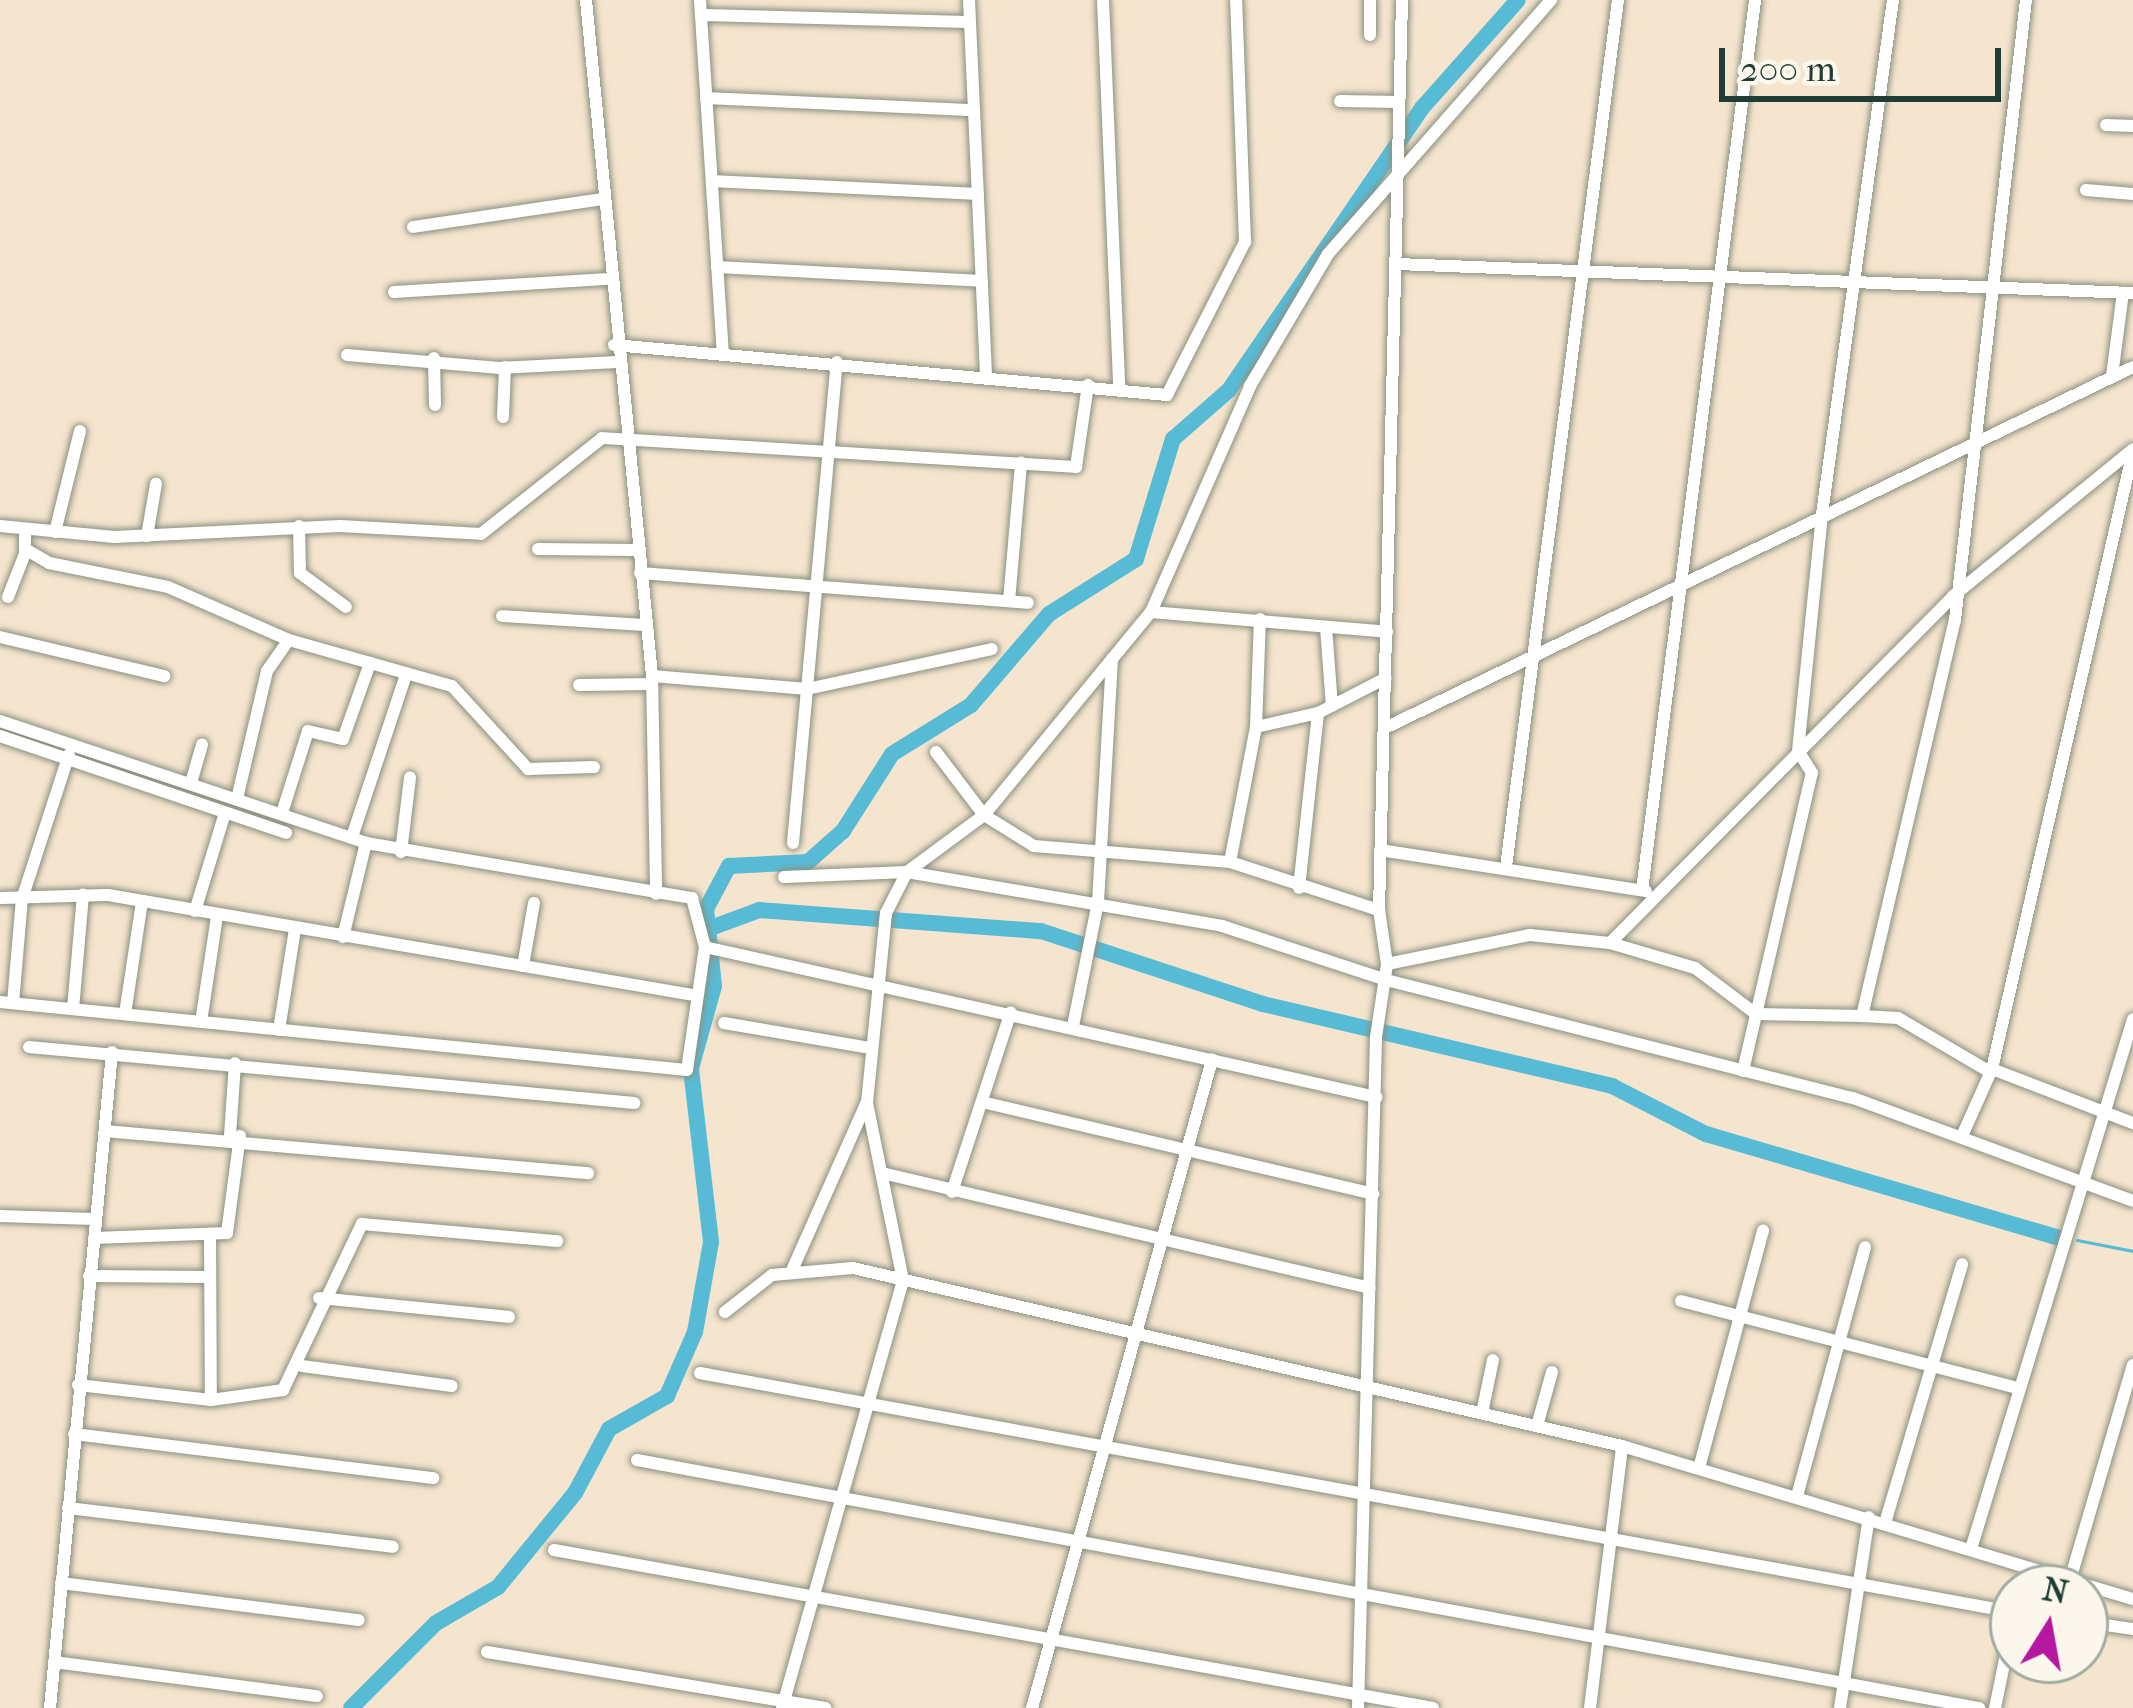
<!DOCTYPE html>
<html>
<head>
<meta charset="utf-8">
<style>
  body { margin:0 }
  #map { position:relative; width:2133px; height:1708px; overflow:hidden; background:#f6e5ce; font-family:"IM FELL French Canon",serif }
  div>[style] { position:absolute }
  .stream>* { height:3px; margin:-1.5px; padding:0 1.5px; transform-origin:1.5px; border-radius:1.5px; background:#58bbd6 }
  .river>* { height:16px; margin:-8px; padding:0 8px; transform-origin:8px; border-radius:8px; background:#58bbd6 }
  .roads { filter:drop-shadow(0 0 3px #8a9181) drop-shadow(0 0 3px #8a9181) }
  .minor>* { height:12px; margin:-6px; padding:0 6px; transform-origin:6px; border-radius:6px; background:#fff }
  span { translate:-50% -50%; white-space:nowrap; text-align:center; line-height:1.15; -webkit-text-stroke:9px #fbf7ec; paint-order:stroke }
  .north { position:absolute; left:1989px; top:1564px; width:120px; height:120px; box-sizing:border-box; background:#fbf7ec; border:3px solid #a3ada2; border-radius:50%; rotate:11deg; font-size:33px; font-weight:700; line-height:48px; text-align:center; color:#1f3d34 }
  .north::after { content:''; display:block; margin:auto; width:42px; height:54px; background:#b5179e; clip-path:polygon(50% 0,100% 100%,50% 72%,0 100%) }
  .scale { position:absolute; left:1719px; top:48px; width:282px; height:54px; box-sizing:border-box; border:6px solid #1f3d34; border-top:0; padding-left:15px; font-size:36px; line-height:42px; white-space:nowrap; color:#1f3d34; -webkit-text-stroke:9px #fbf7ec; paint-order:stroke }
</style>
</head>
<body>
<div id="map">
  <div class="stream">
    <i style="left:2077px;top:1240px;width:57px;rotate:11.1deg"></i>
  </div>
  <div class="river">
    <i style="left:708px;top:929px;width:54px;rotate:-20.4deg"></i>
    <i style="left:759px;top:910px;width:283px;rotate:4.3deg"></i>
    <i style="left:1041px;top:931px;width:234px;rotate:18.2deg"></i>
    <i style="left:1263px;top:1004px;width:359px;rotate:13.2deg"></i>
    <i style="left:1612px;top:1086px;width:106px;rotate:27.1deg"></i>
    <i style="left:1706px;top:1134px;width:371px;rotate:16.4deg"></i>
    <i style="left:351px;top:1708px;width:120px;rotate:-45deg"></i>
    <i style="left:436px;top:1623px;width:72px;rotate:-30.1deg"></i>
    <i style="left:498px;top:1587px;width:122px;rotate:-50.7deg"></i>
    <i style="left:575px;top:1493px;width:72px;rotate:-62deg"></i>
    <i style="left:609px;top:1429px;width:67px;rotate:-29.6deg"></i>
    <i style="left:667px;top:1396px;width:70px;rotate:-66.4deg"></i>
    <i style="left:695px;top:1332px;width:91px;rotate:-79.9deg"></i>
    <i style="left:711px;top:1242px;width:175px;rotate:-96.6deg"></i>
    <i style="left:691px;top:1068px;width:85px;rotate:-74.3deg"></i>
    <i style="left:714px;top:986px;width:77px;rotate:-95.9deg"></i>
    <i style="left:706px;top:909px;width:49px;rotate:-61.9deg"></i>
    <i style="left:729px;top:866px;width:79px;rotate:-2.9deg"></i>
    <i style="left:808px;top:862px;width:47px;rotate:-41.5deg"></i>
    <i style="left:843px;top:831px;width:91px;rotate:-57.5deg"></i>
    <i style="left:892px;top:754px;width:93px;rotate:-31.8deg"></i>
    <i style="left:971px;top:705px;width:120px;rotate:-49.4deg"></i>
    <i style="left:1049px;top:614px;width:103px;rotate:-32.3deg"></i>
    <i style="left:1136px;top:559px;width:126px;rotate:-72.9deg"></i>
    <i style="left:1173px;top:439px;width:74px;rotate:-41.2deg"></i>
    <i style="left:1229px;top:390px;width:342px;rotate:-55.6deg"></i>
    <i style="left:1422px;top:108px;width:144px;rotate:-48.4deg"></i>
  </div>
  <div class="roads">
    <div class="minor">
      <i style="left:586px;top:0;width:679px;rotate:84.42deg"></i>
      <i style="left:652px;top:676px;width:218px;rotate:88.9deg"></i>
      <i style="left:700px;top:0;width:354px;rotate:86.3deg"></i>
      <i style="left:969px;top:0;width:373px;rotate:87.4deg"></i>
      <i style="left:1103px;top:0;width:388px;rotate:87.6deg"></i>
      <i style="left:1370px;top:0;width:35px;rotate:90deg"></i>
      <i style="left:701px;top:15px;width:269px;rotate:1.5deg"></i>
      <i style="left:706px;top:98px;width:268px;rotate:2.6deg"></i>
      <i style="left:1340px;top:101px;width:59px;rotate:1deg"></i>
      <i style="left:2106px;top:125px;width:27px;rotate:2deg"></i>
      <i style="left:712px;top:181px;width:266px;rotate:2.8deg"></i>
      <i style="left:2086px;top:190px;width:47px;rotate:4.9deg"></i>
      <i style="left:413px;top:227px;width:191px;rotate:-8.4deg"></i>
      <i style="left:1397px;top:264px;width:737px;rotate:2.26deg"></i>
      <i style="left:717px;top:267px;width:265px;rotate:3deg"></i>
      <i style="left:394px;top:292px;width:215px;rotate:-3.5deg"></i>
      <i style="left:614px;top:345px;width:555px;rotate:5.17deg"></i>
      <i style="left:1167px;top:395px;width:172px;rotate:-63deg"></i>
      <i style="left:1245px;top:242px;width:242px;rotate:-92.1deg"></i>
      <i style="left:347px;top:355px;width:153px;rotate:4.9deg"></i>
      <i style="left:499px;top:368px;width:118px;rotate:-2.9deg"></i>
      <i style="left:434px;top:358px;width:47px;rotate:88.8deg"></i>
      <i style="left:2112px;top:376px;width:84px;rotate:-82.5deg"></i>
      <i style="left:503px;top:417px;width:50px;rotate:-87.7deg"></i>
      <i style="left:0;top:526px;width:115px;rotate:5.5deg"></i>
      <i style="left:114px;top:537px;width:226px;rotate:-2.8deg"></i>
      <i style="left:340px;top:526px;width:141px;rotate:3.2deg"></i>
      <i style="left:481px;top:534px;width:154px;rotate:-38.4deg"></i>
      <i style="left:602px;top:438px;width:475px;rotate:3.5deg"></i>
      <i style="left:1076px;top:467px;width:83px;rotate:-81.7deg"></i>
      <i style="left:299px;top:526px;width:47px;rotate:88.8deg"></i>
      <i style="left:300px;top:573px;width:57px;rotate:36.5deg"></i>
      <i style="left:25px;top:530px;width:19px;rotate:90deg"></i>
      <i style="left:25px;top:549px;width:28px;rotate:30deg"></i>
      <i style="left:49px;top:563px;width:121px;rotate:11.4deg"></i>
      <i style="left:168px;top:587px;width:132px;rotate:23.7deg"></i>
      <i style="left:289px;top:640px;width:169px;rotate:15.8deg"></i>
      <i style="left:452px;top:686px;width:113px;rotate:47.5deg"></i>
      <i style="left:528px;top:769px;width:66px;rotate:-1.7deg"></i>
      <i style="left:55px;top:532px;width:104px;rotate:-76.1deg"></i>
      <i style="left:147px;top:536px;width:53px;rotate:-80.2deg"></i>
      <i style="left:538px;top:549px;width:99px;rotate:0.6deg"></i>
      <i style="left:640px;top:573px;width:389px;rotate:4.4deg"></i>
      <i style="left:8px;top:597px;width:49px;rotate:-68.6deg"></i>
      <i style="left:1009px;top:601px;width:139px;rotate:-85deg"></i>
      <i style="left:1151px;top:612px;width:237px;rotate:4.8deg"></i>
      <i style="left:502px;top:616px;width:144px;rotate:3.6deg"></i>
      <i style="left:1326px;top:627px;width:79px;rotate:85.7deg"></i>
      <i style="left:0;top:637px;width:169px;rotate:13.4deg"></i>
      <i style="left:652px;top:676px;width:156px;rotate:4.8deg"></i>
      <i style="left:807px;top:689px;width:189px;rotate:-12.2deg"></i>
      <i style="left:579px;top:685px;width:73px;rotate:-0.8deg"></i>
      <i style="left:0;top:721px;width:386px;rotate:18.4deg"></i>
      <i style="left:366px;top:843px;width:331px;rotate:9.6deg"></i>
      <i style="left:692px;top:898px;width:51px;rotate:75.1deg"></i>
      <i style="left:1256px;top:727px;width:64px;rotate:-12.7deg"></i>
      <i style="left:1318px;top:713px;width:76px;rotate:-27.2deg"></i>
      <i style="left:1387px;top:727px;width:828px;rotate:-25.76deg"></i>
      <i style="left:0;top:736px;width:302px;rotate:18.7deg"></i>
      <i style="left:936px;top:752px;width:79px;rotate:52.7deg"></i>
      <i style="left:984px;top:815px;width:59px;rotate:31.8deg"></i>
      <i style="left:1034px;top:846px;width:197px;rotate:4.7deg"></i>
      <i style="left:1230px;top:862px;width:157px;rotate:17.9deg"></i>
      <i style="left:191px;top:783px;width:40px;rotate:-74deg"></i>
      <i style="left:237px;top:799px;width:131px;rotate:-76.8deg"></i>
      <i style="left:267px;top:671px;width:38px;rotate:-55deg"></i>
      <i style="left:282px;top:813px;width:86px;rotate:-72.4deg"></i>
      <i style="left:308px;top:731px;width:36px;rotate:13deg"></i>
      <i style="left:343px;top:739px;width:81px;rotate:-70.4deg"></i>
      <i style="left:352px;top:837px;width:171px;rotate:-71.6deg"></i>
      <i style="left:793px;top:843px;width:483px;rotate:-84.8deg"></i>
      <i style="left:1380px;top:850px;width:269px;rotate:8.8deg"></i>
      <i style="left:401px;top:852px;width:75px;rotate:-83.1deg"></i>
      <i style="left:1230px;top:862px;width:137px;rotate:-79.1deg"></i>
      <i style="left:1256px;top:727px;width:108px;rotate:-87.9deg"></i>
      <i style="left:1506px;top:867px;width:874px;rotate:-82.64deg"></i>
      <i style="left:784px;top:877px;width:123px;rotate:-2.3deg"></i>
      <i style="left:907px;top:872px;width:320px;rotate:9.7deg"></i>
      <i style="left:1222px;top:926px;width:173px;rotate:18.2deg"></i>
      <i style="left:1386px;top:980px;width:482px;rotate:14.2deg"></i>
      <i style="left:1853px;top:1098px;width:298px;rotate:20.2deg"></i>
      <i style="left:1299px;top:888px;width:176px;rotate:-83.8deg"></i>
      <i style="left:1642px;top:890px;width:897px;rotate:-82.76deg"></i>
      <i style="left:0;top:898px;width:108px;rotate:-1.6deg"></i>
      <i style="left:108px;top:895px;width:593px;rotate:9.7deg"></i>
      <i style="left:195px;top:911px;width:99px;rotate:-73deg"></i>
      <i style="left:343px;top:937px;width:97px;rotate:-76.3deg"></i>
      <i style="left:1610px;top:943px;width:89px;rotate:16.4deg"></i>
      <i style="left:1695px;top:968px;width:76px;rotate:37deg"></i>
      <i style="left:1756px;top:1014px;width:106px;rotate:1.1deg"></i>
      <i style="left:1387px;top:964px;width:146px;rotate:-11.5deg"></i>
      <i style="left:1530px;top:935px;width:80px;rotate:5.7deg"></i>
      <i style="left:1610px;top:943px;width:488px;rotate:-45.3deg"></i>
      <i style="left:1953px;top:596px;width:232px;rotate:-39.2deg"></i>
      <i style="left:523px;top:966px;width:64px;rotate:-80.1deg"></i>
      <i style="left:0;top:1002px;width:690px;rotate:5.65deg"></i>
      <i style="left:687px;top:1070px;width:124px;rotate:-81.7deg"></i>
      <i style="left:705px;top:947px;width:688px;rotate:12.6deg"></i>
      <i style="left:13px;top:1003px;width:104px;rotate:-85.1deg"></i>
      <i style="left:22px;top:899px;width:152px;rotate:-72deg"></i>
      <i style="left:73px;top:1009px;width:115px;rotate:-85deg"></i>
      <i style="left:125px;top:1014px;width:114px;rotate:-81.4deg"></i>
      <i style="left:201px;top:1022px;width:107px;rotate:-81.4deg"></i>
      <i style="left:724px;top:1023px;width:149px;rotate:9.7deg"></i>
      <i style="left:1073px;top:1026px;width:126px;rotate:-78.6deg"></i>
      <i style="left:1098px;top:902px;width:244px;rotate:-86.7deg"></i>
      <i style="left:279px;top:1030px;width:102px;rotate:-81deg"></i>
      <i style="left:29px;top:1047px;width:608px;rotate:5.29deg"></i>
      <i style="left:1985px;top:1069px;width:101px;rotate:-149.6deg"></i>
      <i style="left:1898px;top:1018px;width:36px;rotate:-177deg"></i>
      <i style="left:1862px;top:1016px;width:407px;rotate:-76.8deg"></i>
      <i style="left:1955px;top:620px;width:624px;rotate:-83.47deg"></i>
      <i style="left:1992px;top:1069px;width:151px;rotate:21deg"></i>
      <i style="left:1743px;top:1071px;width:306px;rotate:-77deg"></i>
      <i style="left:1812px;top:773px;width:26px;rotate:-122deg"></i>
      <i style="left:1798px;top:751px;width:238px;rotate:-84.2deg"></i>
      <i style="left:1822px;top:514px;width:519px;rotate:-82.14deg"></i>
      <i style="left:982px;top:1102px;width:402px;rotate:13.2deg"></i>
      <i style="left:105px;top:1131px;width:485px;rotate:5deg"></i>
      <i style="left:230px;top:1135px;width:72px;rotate:-86deg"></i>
      <i style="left:1962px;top:1136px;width:73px;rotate:-65.9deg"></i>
      <i style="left:1992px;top:1069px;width:634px;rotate:-77.15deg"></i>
      <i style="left:882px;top:1173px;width:501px;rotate:13.26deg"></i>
      <i style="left:952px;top:1192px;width:189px;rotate:-71.9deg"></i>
      <i style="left:0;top:1216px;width:93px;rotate:1.8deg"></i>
      <i style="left:210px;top:1234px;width:166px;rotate:89.7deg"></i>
      <i style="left:94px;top:1238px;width:133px;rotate:-2.2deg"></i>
      <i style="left:227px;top:1233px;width:98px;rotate:-82.4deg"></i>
      <i style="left:793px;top:1268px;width:180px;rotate:-66deg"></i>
      <i style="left:89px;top:1276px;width:121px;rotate:0.5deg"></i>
      <i style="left:319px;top:1298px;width:191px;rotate:5.7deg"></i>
      <i style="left:1681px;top:1301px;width:348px;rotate:14.5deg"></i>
      <i style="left:725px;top:1312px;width:60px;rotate:-38.2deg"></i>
      <i style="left:772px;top:1275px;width:81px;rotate:-4.9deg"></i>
      <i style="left:853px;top:1268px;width:789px;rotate:13.03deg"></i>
      <i style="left:1622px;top:1446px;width:533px;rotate:16.67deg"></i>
      <i style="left:302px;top:1366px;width:151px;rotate:7.6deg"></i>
      <i style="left:700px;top:1373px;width:1335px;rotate:10.32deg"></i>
      <i style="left:78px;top:1385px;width:134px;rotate:6.4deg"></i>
      <i style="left:211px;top:1400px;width:73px;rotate:-7.9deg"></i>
      <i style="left:283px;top:1390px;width:184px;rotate:-64.6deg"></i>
      <i style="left:362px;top:1224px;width:196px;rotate:5deg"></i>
      <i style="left:1482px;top:1413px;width:54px;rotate:-78.3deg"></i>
      <i style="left:1537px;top:1426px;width:56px;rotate:-74.5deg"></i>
      <i style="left:74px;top:1434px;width:362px;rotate:7deg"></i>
      <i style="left:637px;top:1460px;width:1365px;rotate:10.47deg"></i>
      <i style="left:1699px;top:1468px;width:246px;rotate:-74.9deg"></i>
      <i style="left:1797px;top:1496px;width:258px;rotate:-74.7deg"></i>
      <i style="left:68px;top:1508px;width:327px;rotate:6.8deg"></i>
      <i style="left:1885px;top:1523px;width:270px;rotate:-73.4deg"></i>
      <i style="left:1971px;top:1549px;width:554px;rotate:-73deg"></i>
      <i style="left:554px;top:1550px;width:893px;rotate:10.19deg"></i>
      <i style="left:2070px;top:1580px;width:224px;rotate:-73.7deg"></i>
      <i style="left:61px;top:1583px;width:300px;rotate:7.1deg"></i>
      <i style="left:2085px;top:1622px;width:49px;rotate:8.3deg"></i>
      <i style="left:487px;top:1652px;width:343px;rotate:9.4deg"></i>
      <i style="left:54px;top:1662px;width:265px;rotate:7.4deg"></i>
      <i style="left:50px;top:1708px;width:659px;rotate:-84.6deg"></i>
      <i style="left:782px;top:1708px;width:445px;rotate:-74.2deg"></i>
      <i style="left:903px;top:1280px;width:181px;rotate:-101.5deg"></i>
      <i style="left:867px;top:1103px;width:191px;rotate:-84.3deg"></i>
      <i style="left:886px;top:913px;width:46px;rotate:-62.9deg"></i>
      <i style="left:907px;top:872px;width:96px;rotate:-36.5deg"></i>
      <i style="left:984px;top:815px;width:263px;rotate:-50.6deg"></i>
      <i style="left:1151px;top:612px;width:247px;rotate:-66.3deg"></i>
      <i style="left:1250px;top:386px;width:153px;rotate:-59.4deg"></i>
      <i style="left:1328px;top:254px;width:338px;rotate:-48.7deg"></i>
      <i style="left:1032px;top:1708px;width:673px;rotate:-74.48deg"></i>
      <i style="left:1358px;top:1708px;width:671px;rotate:-88.46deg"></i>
      <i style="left:1376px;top:1037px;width:74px;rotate:-81.4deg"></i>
      <i style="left:1387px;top:964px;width:55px;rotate:-98.4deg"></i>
      <i style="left:1379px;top:910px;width:910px;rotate:-88.55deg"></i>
      <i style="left:1590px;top:1708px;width:264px;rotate:-83deg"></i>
      <i style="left:1840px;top:1708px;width:193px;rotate:-81.4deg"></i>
      <i style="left:1995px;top:1708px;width:90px;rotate:-78.4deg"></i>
    </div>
  </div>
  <div class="north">N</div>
  <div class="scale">200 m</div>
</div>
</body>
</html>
